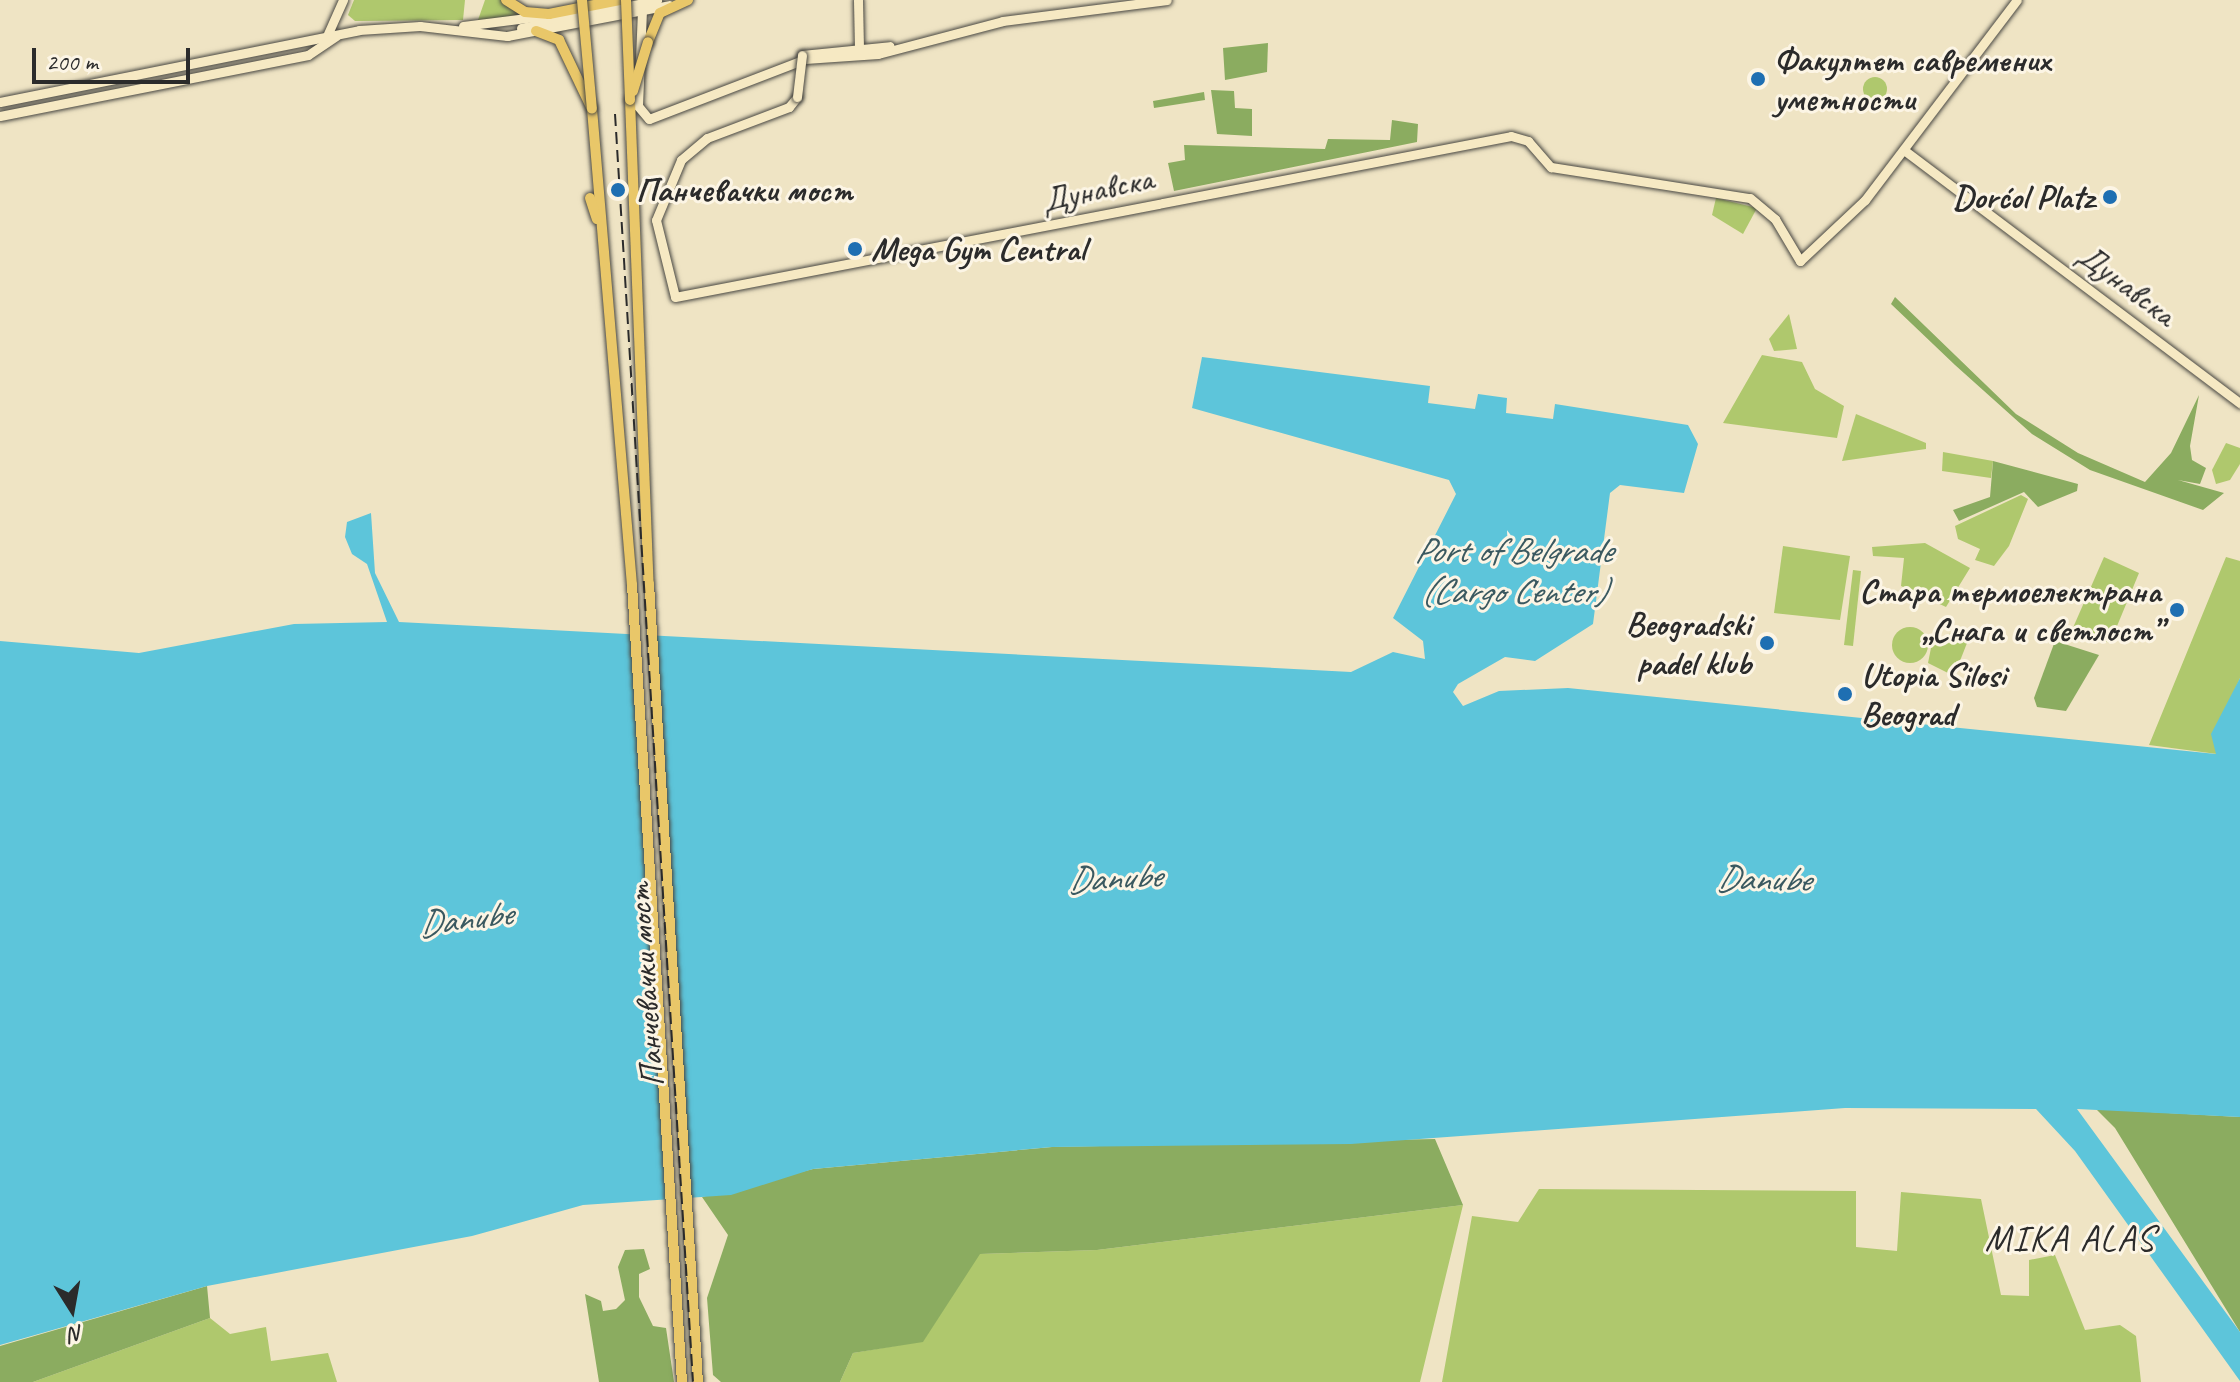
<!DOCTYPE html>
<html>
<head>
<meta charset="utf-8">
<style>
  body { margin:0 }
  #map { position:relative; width:2240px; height:1382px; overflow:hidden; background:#efe4c4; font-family:Caveat,sans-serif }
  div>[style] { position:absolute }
  .green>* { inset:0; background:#afc86d }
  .round { border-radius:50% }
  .forest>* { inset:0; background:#8bac60 }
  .water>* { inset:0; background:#5dc5da }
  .pier>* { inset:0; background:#efe4c4 }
  .roads { filter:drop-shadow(0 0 2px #484742) drop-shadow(0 0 2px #484742) }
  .secondary>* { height:9px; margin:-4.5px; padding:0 4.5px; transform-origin:4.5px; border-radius:4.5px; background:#f6e9c3 }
  .primary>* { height:10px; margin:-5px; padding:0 5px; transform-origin:5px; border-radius:5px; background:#e9c769 }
  .rail>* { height:2px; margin-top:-1px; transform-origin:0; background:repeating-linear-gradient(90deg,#2b2b2b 0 12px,transparent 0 18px) }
  .bridges { filter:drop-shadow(0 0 2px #484742) drop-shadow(0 0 2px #484742) }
  .secondary-bridge>* { height:9px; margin:-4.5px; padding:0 4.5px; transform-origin:4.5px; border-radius:4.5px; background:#f6e9c3 }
  .primary-bridge>* { height:10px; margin:-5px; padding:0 5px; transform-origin:5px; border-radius:5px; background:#e9c769 }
  .dots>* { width:22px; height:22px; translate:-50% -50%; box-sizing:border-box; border:4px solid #fcf5e5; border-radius:50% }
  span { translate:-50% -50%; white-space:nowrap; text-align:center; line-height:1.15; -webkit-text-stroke:6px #fcf5e5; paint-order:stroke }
  .poi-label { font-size:34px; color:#2b2b2b; font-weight:700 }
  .left { translate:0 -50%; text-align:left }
  .right { translate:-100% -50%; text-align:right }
  .street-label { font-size:34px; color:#2b2b2b }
  .water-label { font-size:36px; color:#3a5960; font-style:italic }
  .neighbourhood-label { font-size:36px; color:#2b2b2b; letter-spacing:2px }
  .north { position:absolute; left:32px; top:1270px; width:80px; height:80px; -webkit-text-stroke:6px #fcf5e5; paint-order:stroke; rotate:169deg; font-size:22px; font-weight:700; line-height:32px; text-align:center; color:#2b2b2b }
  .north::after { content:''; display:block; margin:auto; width:28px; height:36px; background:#2b2b2b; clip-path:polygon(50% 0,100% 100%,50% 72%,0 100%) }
  .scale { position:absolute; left:32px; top:48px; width:158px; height:36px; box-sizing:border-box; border:4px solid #2b2b2b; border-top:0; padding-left:10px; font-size:24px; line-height:28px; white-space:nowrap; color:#2b2b2b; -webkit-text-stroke:6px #fcf5e5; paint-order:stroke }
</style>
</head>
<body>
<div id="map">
  <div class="green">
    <i style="clip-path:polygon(354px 0,465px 0,463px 20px,355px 21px,348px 15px)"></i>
    <i style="clip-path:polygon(485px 0,503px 0,524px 16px,478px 20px)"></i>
    <i class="round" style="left:1863px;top:77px;width:24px;height:24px"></i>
    <i style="clip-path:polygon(1716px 198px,1757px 208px,1743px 234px,1712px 215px)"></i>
    <i style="clip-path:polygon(1789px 314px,1797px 349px,1774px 351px,1769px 339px)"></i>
    <i style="clip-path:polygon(1762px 355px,1802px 362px,1815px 389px,1844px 406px,1837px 438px,1723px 423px)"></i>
    <i style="clip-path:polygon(1856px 414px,1926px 443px,1926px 449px,1842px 461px)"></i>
    <i style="clip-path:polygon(2226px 443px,2240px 448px,2240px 464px,2230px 480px,2216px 484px,2212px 470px)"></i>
    <i style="clip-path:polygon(1943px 452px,1993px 461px,1991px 478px,1942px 471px)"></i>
    <i style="clip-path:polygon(2021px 495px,2028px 499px,2009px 546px,1994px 566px,1975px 560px,1980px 549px,1958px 539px,1955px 526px)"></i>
    <i style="clip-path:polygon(1925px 543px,1970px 568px,1946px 607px,1901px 586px,1904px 558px,1873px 556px,1872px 547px)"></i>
    <i style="clip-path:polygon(1783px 546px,1850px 556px,1840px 620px,1774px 613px)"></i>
    <i style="clip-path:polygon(2104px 557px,2139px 573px,2110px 643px,2072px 630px)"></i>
    <i style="clip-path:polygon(2226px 557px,2240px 561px,2240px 678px,2218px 729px,2217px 754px,2149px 745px)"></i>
    <i style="clip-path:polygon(1853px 570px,1861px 571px,1853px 646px,1844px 645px)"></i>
    <i class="round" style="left:1892px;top:627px;width:36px;height:36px"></i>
    <i style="clip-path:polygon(1952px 632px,1969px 638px,1954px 676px,1928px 663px,1931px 648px)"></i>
    <i style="clip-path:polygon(1539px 1189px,1856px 1191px,1856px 1247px,1897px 1251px,1901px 1192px,1981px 1199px,2001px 1295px,2029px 1296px,2029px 1260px,2055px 1255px,2085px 1330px,2120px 1325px,2136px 1336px,2141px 1382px,1442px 1382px,1472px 1216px,1518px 1222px)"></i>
    <i style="clip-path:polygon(1463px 1205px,1420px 1382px,840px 1382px,853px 1353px,923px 1341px,979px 1254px,1097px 1250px)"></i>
    <i style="clip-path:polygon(210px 1318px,230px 1334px,266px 1327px,271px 1361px,328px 1353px,337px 1382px,33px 1382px)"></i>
  </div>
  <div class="forest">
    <i style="clip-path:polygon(1268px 43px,1267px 72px,1225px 80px,1223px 48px)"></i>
    <i style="clip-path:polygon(1211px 90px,1234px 91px,1235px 108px,1252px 109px,1252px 136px,1217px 134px)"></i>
    <i style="clip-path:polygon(1204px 92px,1205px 100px,1154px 108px,1153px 101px)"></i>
    <i style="clip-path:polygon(1392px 120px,1418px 124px,1417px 142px,1174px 191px,1168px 163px,1185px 160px,1184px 145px,1325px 149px,1328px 139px,1390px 140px)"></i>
    <i style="clip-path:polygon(1895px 297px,2016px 414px,2078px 453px,2145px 482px,2171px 453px,2199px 395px,2190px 446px,2192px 460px,2206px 468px,2200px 484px,2178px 480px,2224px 493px,2203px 510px,2090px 470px,2032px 434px,1955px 365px,1891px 304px)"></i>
    <i style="clip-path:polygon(1993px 461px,2078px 484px,2077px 491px,2038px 507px,2024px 492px,1959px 521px,1953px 510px,1990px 497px)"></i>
    <i style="clip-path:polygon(2055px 641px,2099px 655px,2066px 711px,2037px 707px,2034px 698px)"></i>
    <i style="clip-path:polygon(2096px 1109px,2240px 1117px,2240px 1332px,2115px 1128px)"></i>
    <i style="clip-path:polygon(1435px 1139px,1463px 1205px,1097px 1250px,980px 1254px,923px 1342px,853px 1353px,840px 1382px,721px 1382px,713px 1375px,707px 1298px,728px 1235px,702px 1197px,813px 1169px,1052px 1147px)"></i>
    <i style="clip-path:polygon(644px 1249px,650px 1269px,639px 1274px,639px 1297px,653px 1326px,666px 1328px,674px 1382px,599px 1382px,585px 1294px,601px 1301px,603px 1311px,616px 1309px,625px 1300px,618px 1267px,625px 1250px)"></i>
    <i style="clip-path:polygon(207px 1286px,210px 1318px,33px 1382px,0 1382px,0 1346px)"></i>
  </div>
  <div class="water">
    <i style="clip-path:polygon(1202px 357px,1430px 386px,1428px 403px,1475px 409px,1478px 394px,1507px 398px,1506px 413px,1553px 419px,1555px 404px,1688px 425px,1698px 444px,1684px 493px,1620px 485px,1610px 493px,1593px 624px,1535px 661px,1505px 657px,1458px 684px,1453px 692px,1463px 706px,1499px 691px,1568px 688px,2216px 754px,2211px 734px,2240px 678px,2240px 1117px,2077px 1109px,2240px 1332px,2240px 1381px,2075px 1151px,2036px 1109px,1845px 1108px,1351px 1144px,1052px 1147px,813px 1169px,731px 1195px,583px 1205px,472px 1236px,207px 1286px,0 1345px,0 641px,139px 653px,294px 624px,387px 622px,367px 564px,352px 554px,345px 537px,347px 522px,371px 513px,375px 573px,399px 622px,1351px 672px,1393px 652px,1425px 659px,1423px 641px,1393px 618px,1456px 494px,1449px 480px,1192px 408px)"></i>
  </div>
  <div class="pier">
    <i style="clip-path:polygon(630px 628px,655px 629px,691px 1201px,666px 1203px)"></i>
  </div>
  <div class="roads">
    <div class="secondary">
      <i style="left:858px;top:0;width:48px;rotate:88.8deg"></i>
      <i style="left:642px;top:10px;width:96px;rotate:92.4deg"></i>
      <i style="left:638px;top:106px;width:17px;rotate:50deg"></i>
      <i style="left:649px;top:119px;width:167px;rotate:-21deg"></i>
      <i style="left:805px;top:59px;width:73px;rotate:-3.9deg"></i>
      <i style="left:878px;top:54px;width:129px;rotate:-14.8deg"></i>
      <i style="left:1003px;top:21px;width:165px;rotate:-7.3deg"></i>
      <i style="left:463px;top:26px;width:80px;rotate:-7.2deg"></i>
      <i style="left:521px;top:28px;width:139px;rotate:-11.6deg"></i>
      <i style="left:326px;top:38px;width:42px;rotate:-65.9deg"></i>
      <i style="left:802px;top:55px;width:88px;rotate:-5.8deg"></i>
      <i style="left:797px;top:97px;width:13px;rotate:129deg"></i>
      <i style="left:789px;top:107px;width:88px;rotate:159.3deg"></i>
      <i style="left:707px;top:138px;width:34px;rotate:140deg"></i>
      <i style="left:681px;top:160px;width:65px;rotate:112.6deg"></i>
      <i style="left:656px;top:220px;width:79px;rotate:76.1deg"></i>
      <i style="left:675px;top:297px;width:851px;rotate:-10.9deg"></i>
      <i style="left:1511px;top:136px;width:18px;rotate:16deg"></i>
      <i style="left:1528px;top:141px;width:35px;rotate:49deg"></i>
      <i style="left:1551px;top:167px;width:201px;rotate:8.9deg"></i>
      <i style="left:1750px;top:198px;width:33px;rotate:40deg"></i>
      <i style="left:1775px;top:219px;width:49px;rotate:59.2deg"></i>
      <i style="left:1800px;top:261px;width:89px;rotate:-43.2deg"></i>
      <i style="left:1865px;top:200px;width:251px;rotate:-52.8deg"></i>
      <i style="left:0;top:102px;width:366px;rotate:-11.3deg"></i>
      <i style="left:359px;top:30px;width:61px;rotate:-3.8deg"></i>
      <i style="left:420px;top:26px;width:88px;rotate:6.6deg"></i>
      <i style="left:507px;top:36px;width:165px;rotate:-10.8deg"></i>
      <i style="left:0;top:116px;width:314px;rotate:-11.2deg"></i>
      <i style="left:308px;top:55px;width:34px;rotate:-34deg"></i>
      <i style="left:1904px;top:150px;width:421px;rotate:37deg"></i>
    </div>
    <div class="primary">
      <i style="left:506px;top:0;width:22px;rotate:32deg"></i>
      <i style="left:525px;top:12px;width:24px;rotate:5deg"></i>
      <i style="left:549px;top:14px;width:72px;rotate:-11.2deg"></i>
      <i style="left:536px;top:31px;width:25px;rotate:21deg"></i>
      <i style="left:559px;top:40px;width:76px;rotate:64.4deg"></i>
      <i style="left:592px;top:109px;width:478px;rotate:85.2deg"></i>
      <i style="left:632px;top:585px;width:799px;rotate:86.41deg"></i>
      <i style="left:648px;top:42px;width:31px;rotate:-68deg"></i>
      <i style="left:660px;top:13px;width:31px;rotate:-25deg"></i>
      <i style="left:630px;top:100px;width:484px;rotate:87.8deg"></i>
      <i style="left:649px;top:584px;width:800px;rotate:86.49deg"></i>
      <i style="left:590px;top:198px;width:22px;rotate:72deg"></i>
    </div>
  </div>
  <div class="rail">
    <i style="left:615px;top:114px;width:1270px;rotate:86.48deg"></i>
  </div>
  <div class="bridges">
    <div class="secondary-bridge">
      <i style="left:797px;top:97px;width:42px;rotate:-83.2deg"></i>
    </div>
    <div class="primary-bridge">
      <i style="left:582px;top:0;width:109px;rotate:84.8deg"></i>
      <i style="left:626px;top:0;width:100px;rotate:87.7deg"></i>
      <i style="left:633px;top:91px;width:51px;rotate:-73deg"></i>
    </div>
  </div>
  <div class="dots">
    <i style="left:1758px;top:79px;background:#1f6fb2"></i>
    <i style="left:618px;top:190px;background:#1f6fb2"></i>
    <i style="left:2110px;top:197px;background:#1f6fb2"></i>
    <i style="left:855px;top:249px;background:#1f6fb2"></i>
    <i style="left:2177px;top:610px;background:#1f6fb2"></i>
    <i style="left:1767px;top:643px;background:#1f6fb2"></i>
    <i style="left:1845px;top:694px;background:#1f6fb2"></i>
  </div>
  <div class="poi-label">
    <span class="left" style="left:1774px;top:79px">Факултет савремених<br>уметности</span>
    <span class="left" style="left:636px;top:190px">Панчевачки мост</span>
    <span class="right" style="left:2094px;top:197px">Dorćol Platz</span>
    <span class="left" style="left:871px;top:249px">Mega Gym Central</span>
    <span class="right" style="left:2161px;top:610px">Стара термоелектрана<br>„Снага и светлост”</span>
    <span class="right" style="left:1751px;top:643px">Beogradski<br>padel klub</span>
    <span class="left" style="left:1861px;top:694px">Utopia Silosi<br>Beograd</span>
  </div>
  <div class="street-label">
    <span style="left:1097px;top:189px;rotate:-12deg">Дунавска</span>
    <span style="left:2127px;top:284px;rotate:37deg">Дунавска</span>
    <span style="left:645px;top:985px;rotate:-94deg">Панчевачки мост</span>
  </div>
  <div class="water-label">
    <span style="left:1513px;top:571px">Port of Belgrade<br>(Cargo Center)</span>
    <span style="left:1114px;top:878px;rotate:-3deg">Danube</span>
    <span style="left:1763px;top:879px;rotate:1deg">Danube</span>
    <span style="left:465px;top:919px;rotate:-7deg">Danube</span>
  </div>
  <div class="neighbourhood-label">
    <span style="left:2070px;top:1239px">MIKA ALAS</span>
  </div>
  <div class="north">N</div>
  <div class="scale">200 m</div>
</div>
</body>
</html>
